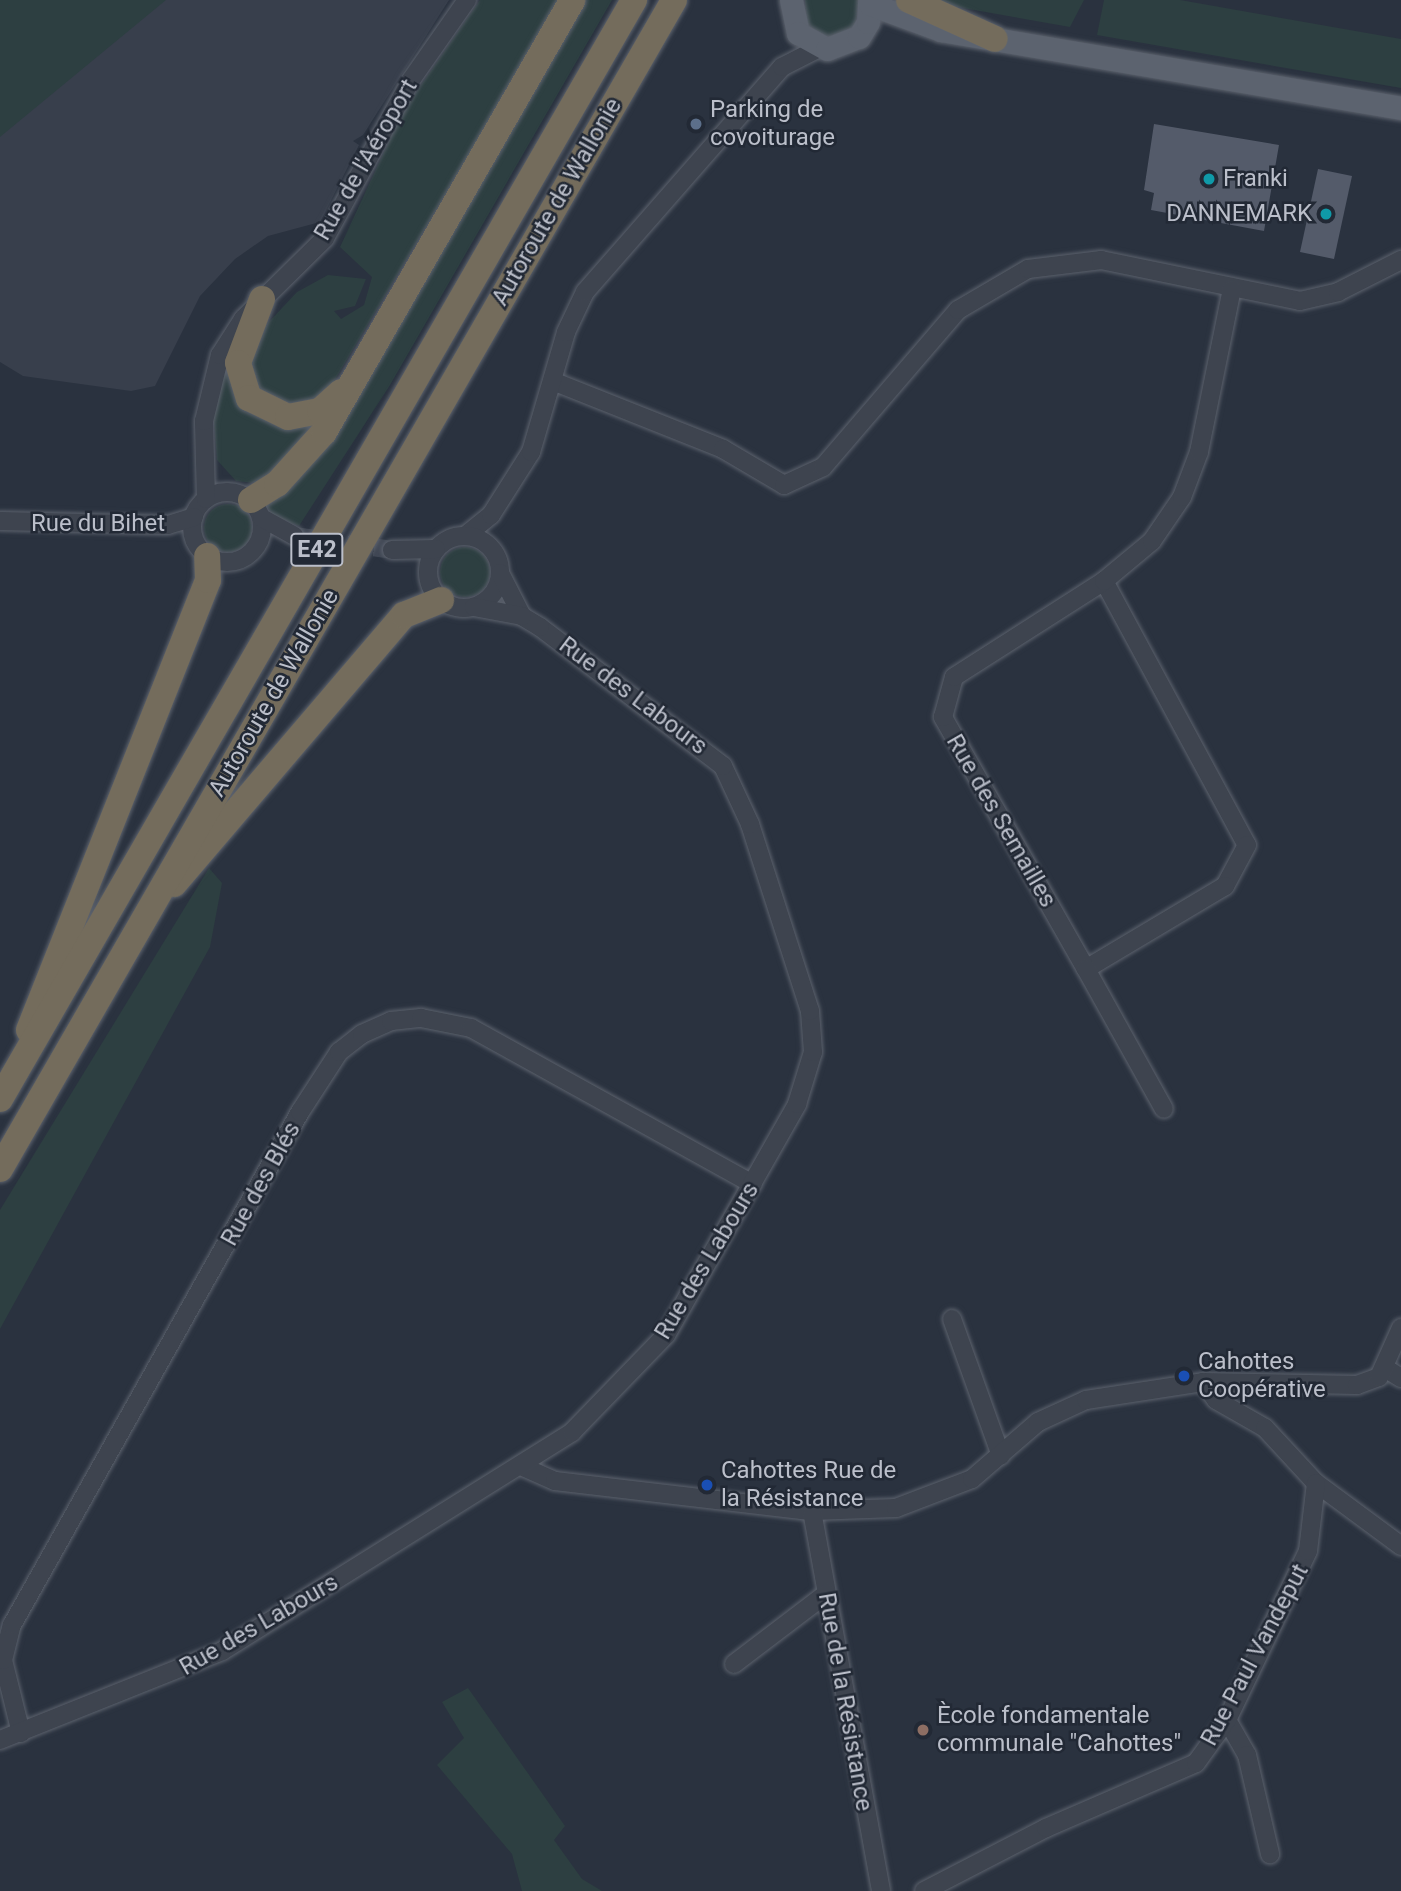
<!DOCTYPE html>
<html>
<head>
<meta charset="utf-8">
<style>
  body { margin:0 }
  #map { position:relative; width:1401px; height:1891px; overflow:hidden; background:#2a323f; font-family:Roboto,sans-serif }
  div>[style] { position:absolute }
  .airport>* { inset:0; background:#383f4c }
  .green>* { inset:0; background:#2d3f41 }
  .round { border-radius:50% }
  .building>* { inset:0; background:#545b6a }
  .minor-tunnel>* { height:18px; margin-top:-9px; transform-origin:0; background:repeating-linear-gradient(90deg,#404754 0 18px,transparent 0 27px) }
  .roads { filter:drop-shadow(0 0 2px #5c626d) drop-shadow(0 0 2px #5c626d) }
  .minor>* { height:18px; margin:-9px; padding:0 9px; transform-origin:9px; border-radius:9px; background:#3e444f }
  .minor>.ring { margin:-9px; padding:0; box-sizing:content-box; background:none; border:18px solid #3e444f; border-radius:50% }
  .major>* { height:23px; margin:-11.5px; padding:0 11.5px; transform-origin:11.5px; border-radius:11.5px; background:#5c636f }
  .highway>* { height:26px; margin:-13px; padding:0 13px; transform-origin:13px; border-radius:13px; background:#746c5c }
  .dots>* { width:19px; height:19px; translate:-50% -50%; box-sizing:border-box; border:4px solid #222935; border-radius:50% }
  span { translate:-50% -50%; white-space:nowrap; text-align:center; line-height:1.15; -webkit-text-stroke:5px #222935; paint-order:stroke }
  .shield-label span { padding:2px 5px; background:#222935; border:2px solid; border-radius:5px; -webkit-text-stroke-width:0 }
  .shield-label { font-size:23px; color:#bbbfca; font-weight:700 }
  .poi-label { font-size:24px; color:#bbbfca }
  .left { translate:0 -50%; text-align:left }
  .right { translate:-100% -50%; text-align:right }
  .street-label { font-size:24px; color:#bbbfca }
</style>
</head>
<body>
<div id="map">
  <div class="airport">
    <i style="clip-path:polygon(0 0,449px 0,363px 135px,353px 141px,359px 145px,320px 222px,268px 236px,235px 259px,200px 296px,155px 386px,131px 391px,23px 376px,0 362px)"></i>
  </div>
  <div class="green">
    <i style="clip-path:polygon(0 0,166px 0,0 137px)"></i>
    <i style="clip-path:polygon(480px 0,561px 0,327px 393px,318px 404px,287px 410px,247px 385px,252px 340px,297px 292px,328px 275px,366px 279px,355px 306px,334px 311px,341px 319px,364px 305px,372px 277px,340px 247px,403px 111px)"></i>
    <i style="clip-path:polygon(578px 0,612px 0,390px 385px,299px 526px,273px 515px,266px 505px)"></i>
    <i style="clip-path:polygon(805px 0,859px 0,855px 29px,830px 41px,806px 26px)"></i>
    <i style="clip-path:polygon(918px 0,1084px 0,1070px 27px)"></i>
    <i style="clip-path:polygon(1104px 0,1180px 0,1401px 39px,1401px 88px,1097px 35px)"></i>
    <i style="clip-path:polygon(229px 358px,232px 378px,319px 420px,272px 474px,255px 483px,236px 481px,217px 460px,213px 412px)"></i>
    <i class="round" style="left:204px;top:504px;width:48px;height:48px"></i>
    <i class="round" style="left:440px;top:547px;width:50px;height:50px"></i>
    <i style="clip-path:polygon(209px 868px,222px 883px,210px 947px,0 1329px,0 1210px)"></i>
    <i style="clip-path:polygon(468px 1688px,565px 1826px,554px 1840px,582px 1879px,602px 1891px,522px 1891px,512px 1854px,437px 1765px,464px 1738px,442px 1702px)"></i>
  </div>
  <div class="building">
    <i style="clip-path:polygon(1154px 124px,1279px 145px,1264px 231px,1151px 210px,1154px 193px,1144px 190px)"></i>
    <i style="clip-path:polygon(1318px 169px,1352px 176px,1334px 259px,1300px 252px)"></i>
  </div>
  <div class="minor-tunnel">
    <i style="left:294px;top:536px;width:99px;rotate:8.1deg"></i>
  </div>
  <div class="roads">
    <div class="minor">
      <i style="left:555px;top:382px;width:181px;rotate:21.7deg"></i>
      <i style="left:723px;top:449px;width:71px;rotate:30.5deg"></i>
      <i style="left:784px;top:485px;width:43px;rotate:-24.8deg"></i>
      <i style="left:823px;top:467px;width:207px;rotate:-49.3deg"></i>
      <i style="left:958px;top:310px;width:81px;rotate:-30.4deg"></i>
      <i style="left:1028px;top:269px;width:74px;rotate:-7deg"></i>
      <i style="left:1101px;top:260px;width:203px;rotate:11.6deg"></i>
      <i style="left:1300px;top:301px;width:39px;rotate:-13deg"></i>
      <i style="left:1338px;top:292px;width:71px;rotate:-26.9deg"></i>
      <i class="ring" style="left:192px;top:492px;width:52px;height:52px"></i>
      <i style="left:206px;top:499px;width:78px;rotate:-91.5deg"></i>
      <i style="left:204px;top:421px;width:68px;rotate:-76.4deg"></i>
      <i style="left:220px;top:355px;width:43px;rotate:-57.4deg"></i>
      <i style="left:243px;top:319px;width:115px;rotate:-44.6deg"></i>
      <i style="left:325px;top:238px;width:180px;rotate:-61.4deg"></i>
      <i style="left:411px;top:80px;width:98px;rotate:-55deg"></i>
      <i style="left:262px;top:518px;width:37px;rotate:29deg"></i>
      <i style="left:0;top:521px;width:168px;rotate:1.4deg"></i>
      <i style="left:168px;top:525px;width:27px;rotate:-17deg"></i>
      <i style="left:465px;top:536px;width:33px;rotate:-39deg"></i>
      <i style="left:491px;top:515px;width:75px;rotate:-57.6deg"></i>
      <i style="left:531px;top:452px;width:125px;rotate:-73.7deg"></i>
      <i style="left:566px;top:332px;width:44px;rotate:-64.6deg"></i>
      <i style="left:585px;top:292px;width:299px;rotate:-48.8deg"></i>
      <i style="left:782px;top:67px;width:44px;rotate:-27.1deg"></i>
      <i class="ring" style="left:428px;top:536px;width:54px;height:54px"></i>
      <i style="left:392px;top:550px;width:44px;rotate:-1.3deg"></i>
      <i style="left:500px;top:573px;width:48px;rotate:62.9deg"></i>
      <i style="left:1104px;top:581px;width:300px;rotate:61.6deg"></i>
      <i style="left:1247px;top:845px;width:47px;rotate:118.2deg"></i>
      <i style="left:1225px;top:886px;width:162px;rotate:149.2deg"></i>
      <i style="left:1086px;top:969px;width:290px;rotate:-119.6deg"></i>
      <i style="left:943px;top:717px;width:41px;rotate:-74.6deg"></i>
      <i style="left:954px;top:677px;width:178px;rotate:-32.6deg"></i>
      <i style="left:1104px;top:581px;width:62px;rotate:-39.8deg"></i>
      <i style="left:1152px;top:541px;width:53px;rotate:-55.7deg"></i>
      <i style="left:1182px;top:497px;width:48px;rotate:-69.3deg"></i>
      <i style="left:1199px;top:452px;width:166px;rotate:-78.6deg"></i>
      <i style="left:1086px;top:969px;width:160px;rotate:60.9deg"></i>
      <i style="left:952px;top:1319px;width:145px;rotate:70.3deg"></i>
      <i style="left:1385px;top:1368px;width:19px;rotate:32deg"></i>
      <i style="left:1203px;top:1382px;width:22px;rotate:54deg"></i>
      <i style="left:1216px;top:1400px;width:56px;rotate:29.7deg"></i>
      <i style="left:1265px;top:1428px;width:75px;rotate:47.2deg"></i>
      <i style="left:1316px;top:1483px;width:106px;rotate:36.5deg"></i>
      <i style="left:521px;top:1466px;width:37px;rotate:24deg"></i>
      <i style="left:555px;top:1481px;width:259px;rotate:6.7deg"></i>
      <i style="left:812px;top:1511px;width:84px;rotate:-2deg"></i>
      <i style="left:896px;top:1508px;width:81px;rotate:-20.9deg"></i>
      <i style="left:972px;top:1479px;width:87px;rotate:-40.8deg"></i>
      <i style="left:1038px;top:1422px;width:53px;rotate:-24.6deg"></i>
      <i style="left:1086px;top:1400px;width:118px;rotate:-8.7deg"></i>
      <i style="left:1203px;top:1382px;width:154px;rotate:1.1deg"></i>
      <i style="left:1357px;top:1385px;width:23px;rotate:-20deg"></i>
      <i style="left:1379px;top:1377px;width:54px;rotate:-65.8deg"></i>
      <i style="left:812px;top:1511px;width:386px;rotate:79.7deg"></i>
      <i style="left:734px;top:1664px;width:116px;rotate:-37.3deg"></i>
      <i style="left:1227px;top:1720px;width:40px;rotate:60.3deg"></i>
      <i style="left:1247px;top:1755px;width:102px;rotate:76.9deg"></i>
      <i style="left:21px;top:1733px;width:75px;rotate:-103.9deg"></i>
      <i style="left:3px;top:1660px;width:36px;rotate:-76deg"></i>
      <i style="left:12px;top:1625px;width:588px;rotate:-60.69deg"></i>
      <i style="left:300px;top:1112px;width:72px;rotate:-57deg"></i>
      <i style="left:339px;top:1052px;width:29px;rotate:-38deg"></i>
      <i style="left:362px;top:1034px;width:32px;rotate:-24deg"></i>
      <i style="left:391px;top:1021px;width:30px;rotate:-6deg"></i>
      <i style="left:421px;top:1018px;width:51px;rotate:11.3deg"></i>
      <i style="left:471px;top:1028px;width:322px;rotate:29deg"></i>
      <i style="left:0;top:1740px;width:239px;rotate:-21.8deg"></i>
      <i style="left:222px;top:1651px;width:413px;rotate:-32deg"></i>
      <i style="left:572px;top:1432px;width:135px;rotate:-45.9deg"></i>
      <i style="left:666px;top:1335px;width:266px;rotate:-60.4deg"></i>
      <i style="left:797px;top:1104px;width:54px;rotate:-72.9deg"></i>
      <i style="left:813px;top:1052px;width:41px;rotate:-94.2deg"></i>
      <i style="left:810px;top:1011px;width:196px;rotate:-107.8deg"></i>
      <i style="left:750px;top:824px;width:64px;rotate:-115deg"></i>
      <i style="left:723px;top:766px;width:230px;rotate:-142.8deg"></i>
      <i style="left:540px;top:627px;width:21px;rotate:-149deg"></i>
      <i style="left:522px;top:616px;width:49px;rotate:-169.4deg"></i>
      <i style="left:924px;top:1891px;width:137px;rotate:-27.3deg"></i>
      <i style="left:1046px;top:1828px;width:163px;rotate:-23.4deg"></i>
      <i style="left:1196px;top:1763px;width:53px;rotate:-54.2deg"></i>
      <i style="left:1227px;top:1720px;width:187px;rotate:-64.4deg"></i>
      <i style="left:1308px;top:1551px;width:68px;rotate:-83.3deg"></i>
    </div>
    <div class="major">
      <i style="left:791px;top:0;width:34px;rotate:78deg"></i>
      <i style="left:798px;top:33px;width:33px;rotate:29deg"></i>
      <i style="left:827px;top:49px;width:34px;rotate:-21deg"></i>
      <i style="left:859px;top:37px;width:17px;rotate:-59deg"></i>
      <i style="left:868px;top:22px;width:22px;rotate:-87deg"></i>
      <i style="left:870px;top:4px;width:76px;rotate:20.1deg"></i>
      <i style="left:941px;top:30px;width:467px;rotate:9.6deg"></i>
    </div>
    <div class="highway">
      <i style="left:909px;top:0;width:94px;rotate:24.4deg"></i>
      <i style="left:262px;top:299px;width:68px;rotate:110.6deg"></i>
      <i style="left:238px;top:363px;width:37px;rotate:73deg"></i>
      <i style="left:249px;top:398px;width:43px;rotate:26deg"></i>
      <i style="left:288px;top:417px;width:33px;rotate:-11deg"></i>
      <i style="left:320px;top:411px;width:28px;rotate:-42deg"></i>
      <i style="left:251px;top:500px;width:31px;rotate:-32deg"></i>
      <i style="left:277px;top:484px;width:70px;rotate:-47.9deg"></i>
      <i style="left:324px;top:432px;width:498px;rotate:-60.1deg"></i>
      <i style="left:174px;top:884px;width:354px;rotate:-49.5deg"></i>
      <i style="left:404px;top:615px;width:40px;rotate:-22deg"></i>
      <i style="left:29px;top:1030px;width:484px;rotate:-68.3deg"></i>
      <i style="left:208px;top:580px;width:24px;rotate:-92deg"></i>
      <i style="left:0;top:1099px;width:1269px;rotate:-60.02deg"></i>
      <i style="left:0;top:1169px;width:1349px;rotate:-60.03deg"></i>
    </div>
  </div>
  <div class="dots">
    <i style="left:696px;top:124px;background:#5c6f8a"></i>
    <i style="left:1209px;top:179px;background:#0f9aa8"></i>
    <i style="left:1326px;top:214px;background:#0f9aa8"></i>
    <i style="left:1184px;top:1376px;background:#1a4fb4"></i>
    <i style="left:707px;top:1485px;background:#1a4fb4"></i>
    <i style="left:923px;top:1730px;background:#8d6e63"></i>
  </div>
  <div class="shield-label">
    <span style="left:317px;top:550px">E42</span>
  </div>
  <div class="poi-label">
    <span class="left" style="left:710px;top:124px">Parking de<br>covoiturage</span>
    <span class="left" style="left:1223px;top:179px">Franki</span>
    <span class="right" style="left:1312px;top:214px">DANNEMARK</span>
    <span class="left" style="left:1198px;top:1376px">Cahottes<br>Coopérative</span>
    <span class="left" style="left:721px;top:1485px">Cahottes Rue de<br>la Résistance</span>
    <span class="left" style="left:937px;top:1730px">Ècole fondamentale<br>communale "Cahottes"</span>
  </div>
  <div class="street-label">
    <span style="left:366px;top:160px;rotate:-60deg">Rue de l'Aéroport</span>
    <span style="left:557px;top:202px;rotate:-60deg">Autoroute de Wallonie</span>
    <span style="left:98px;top:524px">Rue du Bihet</span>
    <span style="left:274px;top:693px;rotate:-60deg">Autoroute de Wallonie</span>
    <span style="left:633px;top:696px;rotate:37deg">Rue des Labours</span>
    <span style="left:1001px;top:821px;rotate:60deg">Rue des Semailles</span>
    <span style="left:261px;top:1184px;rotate:-61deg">Rue des Blés</span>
    <span style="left:707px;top:1261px;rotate:-59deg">Rue des Labours</span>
    <span style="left:259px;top:1625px;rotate:-30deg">Rue des Labours</span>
    <span style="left:1255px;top:1655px;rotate:-62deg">Rue Paul Vandeput</span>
    <span style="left:845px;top:1702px;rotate:80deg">Rue de la Résistance</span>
  </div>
</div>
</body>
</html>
